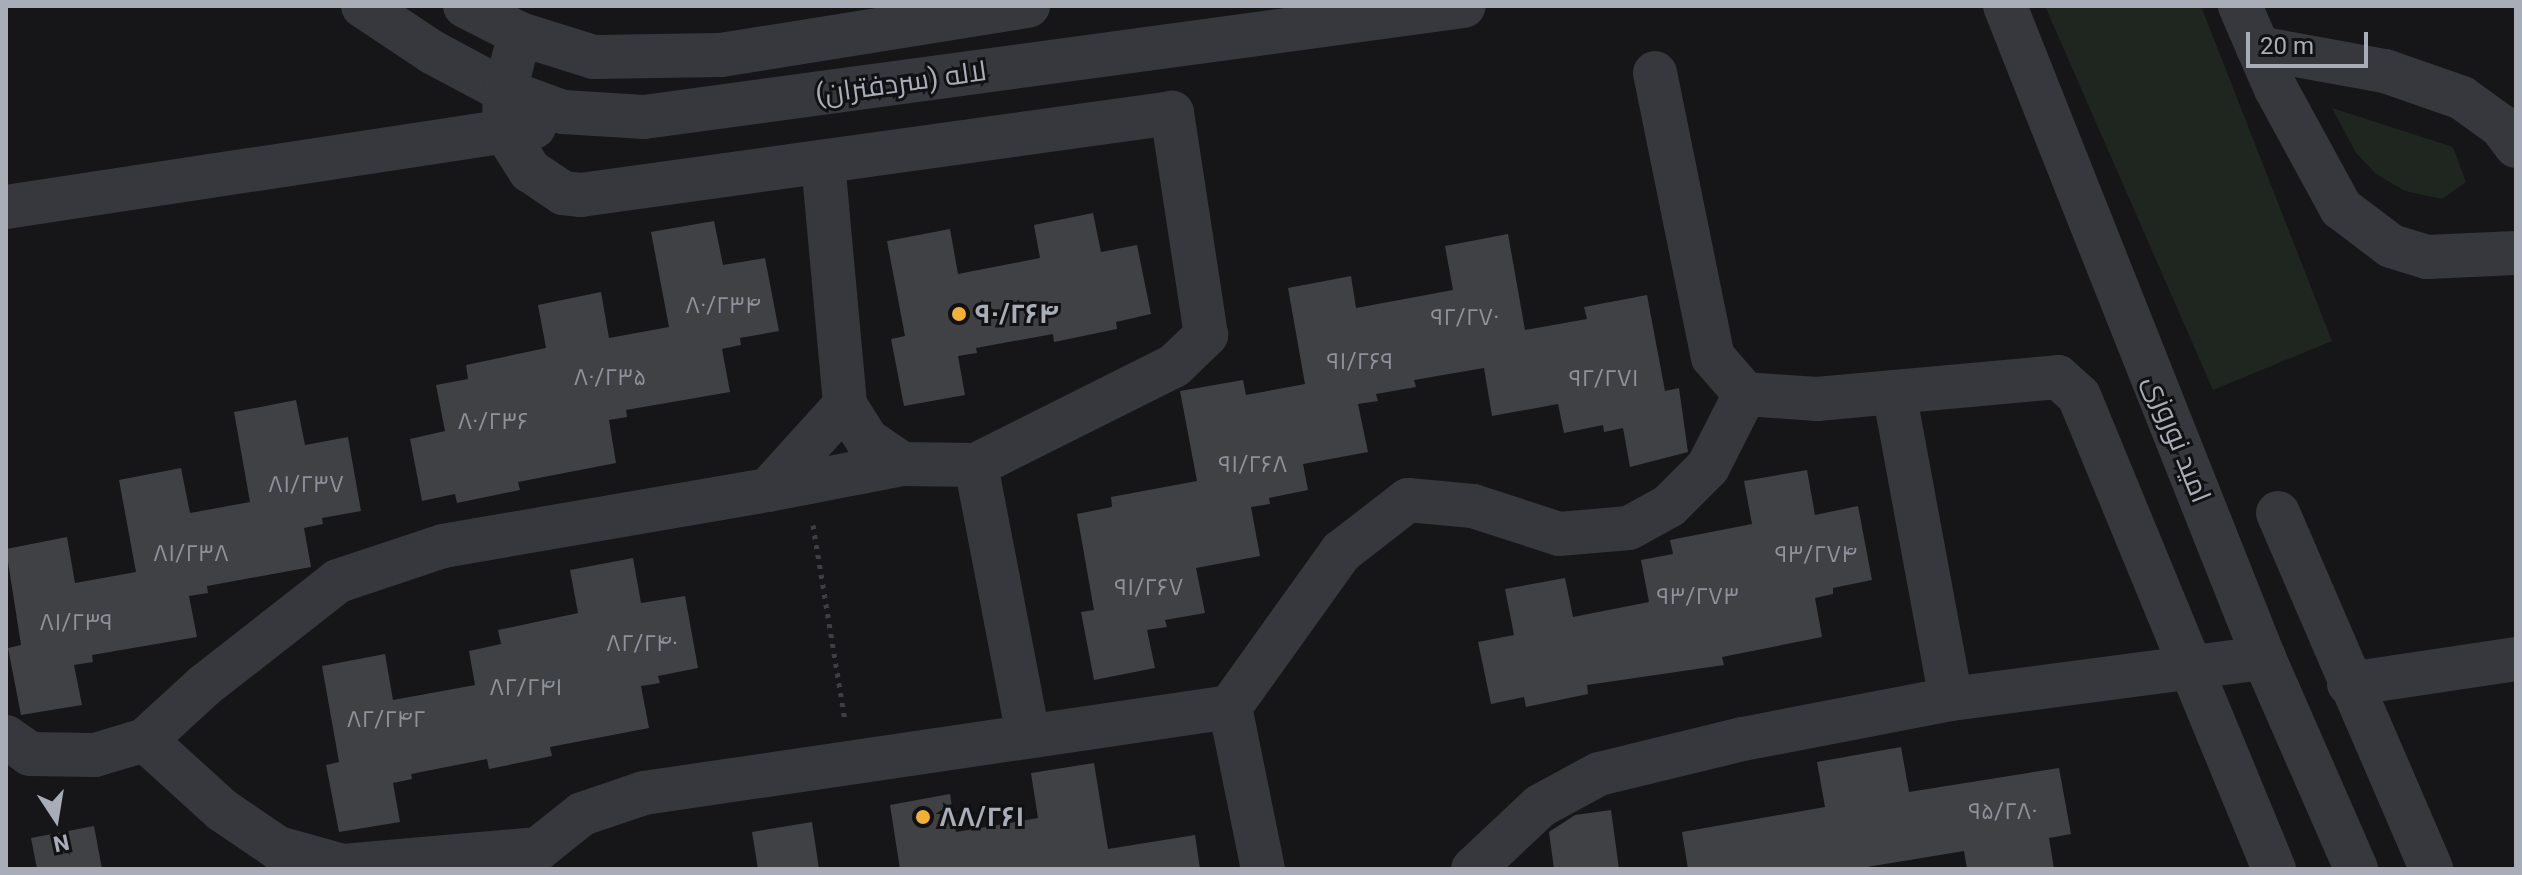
<!DOCTYPE html>
<html>
<head>
<meta charset="utf-8">
<style>
  body { margin:0 }
  #map { position:relative; width:2522px; height:875px; overflow:hidden; background:#161618; font-family:Roboto,Cairo,sans-serif }
  div>[style] { position:absolute }
  .green>* { inset:0; background:#1e261f }
  .building>* { inset:0; background:#404145 }
  .path>* { height:5px; margin-top:-2.5px; transform-origin:0; background:repeating-linear-gradient(90deg,#3d3f44 0 4px,transparent 0 10px) }
  .minor>* { height:44px; margin:-22px; padding:0 22px; transform-origin:22px; border-radius:22px; background:#37383d }
  .dots>* { width:22px; height:22px; translate:-50% -50%; box-sizing:border-box; border:4px solid #111113; border-radius:50% }
  span { translate:-50% -50%; white-space:nowrap; text-align:center; line-height:1.15; -webkit-text-stroke:6px #111113; paint-order:stroke }
  .number-label { font-size:24px; color:#8e929b }
  .number-label span { -webkit-text-stroke-width:0 }
  .street-label { font-size:28px; color:#a8adb8 }
  .poi-label { font-size:28px; color:#a8adb8; font-weight:700 }
  .left { translate:0 -50%; text-align:left }
  .frame { position:absolute; inset:0; border:8px solid #a8adb8; pointer-events:none }
  .north { position:absolute; left:16px; top:779px; width:80px; height:80px; -webkit-text-stroke:6px #111113; paint-order:stroke; rotate:168deg; font-size:22px; font-weight:700; line-height:32px; text-align:center; color:#a8adb8 }
  .north::after { content:''; display:block; margin:auto; width:28px; height:36px; background:#a8adb8; clip-path:polygon(50% 0,100% 100%,50% 72%,0 100%) }
  .scale { position:absolute; left:2246px; top:32px; width:122px; height:36px; box-sizing:border-box; border:4px solid #a8adb8; border-top:0; padding-left:10px; font-size:24px; line-height:28px; white-space:nowrap; color:#a8adb8; -webkit-text-stroke:6px #111113; paint-order:stroke }
</style>
</head>
<body>
<div id="map">
  <div class="green">
    <i style="clip-path:polygon(2045px 6px,2201px 6px,2332px 341px,2213px 390px)"></i>
    <i style="clip-path:polygon(2332px 108px,2453px 147px,2466px 182px,2442px 199px,2405px 191px,2376px 174px,2356px 153px)"></i>
  </div>
  <div class="building">
    <i style="clip-path:polygon(1093px 213px,1101px 252px,1137px 245px,1151px 314px,1116px 322px,1117px 329px,1054px 342px,1053px 334px,976px 348px,977px 353px,958px 356px,965px 395px,904px 406px,891px 339px,905px 336px,887px 241px,950px 229px,958px 274px,1040px 258px,1034px 225px)"></i>
    <i style="clip-path:polygon(714px 221px,723px 265px,765px 258px,779px 331px,740px 338px,741px 345px,722px 349px,730px 392px,626px 410px,627px 417px,609px 420px,616px 463px,518px 482px,520px 490px,457px 503px,455px 494px,422px 501px,410px 439px,445px 431px,436px 385px,468px 379px,466px 365px,546px 348px,538px 305px,601px 292px,609px 338px,669px 327px,651px 232px)"></i>
    <i style="clip-path:polygon(1508px 234px,1525px 330px,1587px 319px,1584px 307px,1647px 295px,1665px 391px,1679px 388px,1688px 452px,1630px 467px,1623px 428px,1604px 432px,1603px 425px,1564px 433px,1558px 404px,1492px 416px,1484px 368px,1414px 380px,1416px 387px,1376px 394px,1378px 401px,1358px 404px,1368px 452px,1303px 464px,1308px 490px,1269px 498px,1270px 504px,1251px 507px,1260px 556px,1196px 568px,1205px 613px,1165px 620px,1167px 627px,1147px 630px,1155px 668px,1094px 680px,1081px 612px,1094px 610px,1077px 514px,1112px 507px,1111px 497px,1197px 481px,1180px 391px,1243px 380px,1246px 395px,1305px 384px,1288px 288px,1351px 276px,1356px 308px,1453px 290px,1445px 246px)"></i>
    <i style="clip-path:polygon(296px 400px,305px 445px,348px 437px,361px 511px,322px 518px,323px 524px,304px 528px,311px 567px,207px 586px,208px 593px,189px 596px,197px 637px,92px 655px,93px 662px,74px 665px,82px 705px,21px 715px,8px 648px,21px 645px,6px 549px,67px 537px,75px 583px,136px 572px,119px 480px,181px 468px,190px 513px,250px 502px,234px 412px)"></i>
    <i style="clip-path:polygon(1807px 470px,1815px 515px,1858px 506px,1872px 580px,1833px 588px,1833px 594px,1815px 598px,1822px 637px,1722px 657px,1724px 665px,1587px 685px,1588px 694px,1526px 707px,1524px 697px,1491px 704px,1478px 642px,1514px 635px,1505px 589px,1565px 578px,1573px 617px,1649px 602px,1641px 560px,1673px 554px,1670px 540px,1752px 524px,1744px 481px)"></i>
    <i style="clip-path:polygon(633px 558px,641px 603px,685px 596px,698px 668px,658px 676px,660px 683px,641px 686px,649px 728px,550px 747px,552px 756px,489px 769px,487px 759px,411px 774px,412px 779px,393px 783px,400px 822px,339px 832px,326px 765px,339px 762px,322px 666px,385px 654px,393px 700px,475px 685px,469px 651px,501px 644px,498px 630px,578px 613px,570px 570px)"></i>
    <i style="clip-path:polygon(1901px 747px,1909px 792px,2059px 768px,2071px 834px,2049px 838px,2054px 869px,1967px 869px,1964px 851px,1855px 869px,1688px 869px,1682px 832px,1825px 807px,1817px 762px)"></i>
    <i style="clip-path:polygon(1094px 763px,1108px 849px,1195px 835px,1200px 869px,900px 869px,890px 805px,950px 794px,956px 832px,1038px 818px,1031px 773px)"></i>
    <i style="clip-path:polygon(1611px 810px,1619px 869px,1554px 869px,1549px 832px,1575px 815px)"></i>
    <i style="clip-path:polygon(812px 822px,819px 869px,758px 869px,752px 832px)"></i>
    <i style="clip-path:polygon(94px 826px,102px 869px,37px 869px,31px 838px)"></i>
  </div>
  <div class="path">
    <i style="left:813px;top:525px;width:199px;rotate:80.7deg"></i>
  </div>
  <div class="minor">
    <i style="left:363px;top:6px;width:83px;rotate:33.7deg"></i>
    <i style="left:432px;top:52px;width:83px;rotate:28.1deg"></i>
    <i style="left:505px;top:91px;width:62px;rotate:19.9deg"></i>
    <i style="left:563px;top:112px;width:81px;rotate:3.5deg"></i>
    <i style="left:644px;top:117px;width:827px;rotate:-7.71deg"></i>
    <i style="left:465px;top:6px;width:62px;rotate:27deg"></i>
    <i style="left:520px;top:34px;width:77px;rotate:17.3deg"></i>
    <i style="left:594px;top:57px;width:127px;rotate:-0.9deg"></i>
    <i style="left:721px;top:55px;width:311px;rotate:-9.1deg"></i>
    <i style="left:2005px;top:6px;width:702px;rotate:68.34deg"></i>
    <i style="left:2264px;top:658px;width:230px;rotate:66.4deg"></i>
    <i style="left:2240px;top:6px;width:90px;rotate:66.6deg"></i>
    <i style="left:2276px;top:89px;width:136px;rotate:61.4deg"></i>
    <i style="left:2341px;top:208px;width:63px;rotate:37.2deg"></i>
    <i style="left:2391px;top:246px;width:38px;rotate:17deg"></i>
    <i style="left:2427px;top:257px;width:89px;rotate:-2.6deg"></i>
    <i style="left:2258px;top:48px;width:129px;rotate:10.3deg"></i>
    <i style="left:2385px;top:71px;width:82px;rotate:19.3deg"></i>
    <i style="left:2462px;top:98px;width:48px;rotate:35.7deg"></i>
    <i style="left:2501px;top:126px;width:25px;rotate:53deg"></i>
    <i style="left:1655px;top:73px;width:290px;rotate:78.5deg"></i>
    <i style="left:1713px;top:357px;width:49px;rotate:49.1deg"></i>
    <i style="left:1745px;top:394px;width:72px;rotate:4deg"></i>
    <i style="left:1817px;top:399px;width:242px;rotate:-5.2deg"></i>
    <i style="left:2058px;top:377px;width:28px;rotate:42deg"></i>
    <i style="left:2079px;top:396px;width:512px;rotate:67.6deg"></i>
    <i style="left:823px;top:162px;width:244px;rotate:84.8deg"></i>
    <i style="left:6px;top:207px;width:534px;rotate:-8.62deg"></i>
    <i style="left:1894px;top:392px;width:312px;rotate:79.5deg"></i>
    <i style="left:976px;top:465px;width:274px;rotate:79.1deg"></i>
    <i style="left:768px;top:490px;width:136px;rotate:-11deg"></i>
    <i style="left:2278px;top:513px;width:387px;rotate:66.7deg"></i>
    <i style="left:2349px;top:684px;width:169px;rotate:-8.5deg"></i>
    <i style="left:1230px;top:707px;width:165px;rotate:78.5deg"></i>
    <i style="left:6px;top:737px;width:29px;rotate:35deg"></i>
    <i style="left:30px;top:754px;width:65px;rotate:0.9deg"></i>
    <i style="left:95px;top:755px;width:52px;rotate:-16.7deg"></i>
    <i style="left:145px;top:740px;width:81px;rotate:-42.5deg"></i>
    <i style="left:205px;top:685px;width:169px;rotate:-38deg"></i>
    <i style="left:338px;top:581px;width:111px;rotate:-18.4deg"></i>
    <i style="left:443px;top:546px;width:330px;rotate:-9.8deg"></i>
    <i style="left:768px;top:490px;width:115px;rotate:-47.8deg"></i>
    <i style="left:845px;top:405px;width:41px;rotate:57.8deg"></i>
    <i style="left:867px;top:440px;width:42px;rotate:34.4deg"></i>
    <i style="left:902px;top:464px;width:74px;rotate:0.8deg"></i>
    <i style="left:976px;top:465px;width:221px;rotate:-26.6deg"></i>
    <i style="left:1174px;top:366px;width:45px;rotate:-44.1deg"></i>
    <i style="left:1206px;top:335px;width:225px;rotate:-98.7deg"></i>
    <i style="left:1172px;top:113px;width:597px;rotate:172.1deg"></i>
    <i style="left:581px;top:195px;width:18px;rotate:-174deg"></i>
    <i style="left:563px;top:193px;width:40px;rotate:-146deg"></i>
    <i style="left:530px;top:171px;width:49px;rotate:-122.4deg"></i>
    <i style="left:504px;top:130px;width:39px;rotate:-89deg"></i>
    <i style="left:505px;top:91px;width:59px;rotate:-75.3deg"></i>
    <i style="left:145px;top:740px;width:104px;rotate:42.3deg"></i>
    <i style="left:222px;top:810px;width:68px;rotate:34.2deg"></i>
    <i style="left:278px;top:848px;width:67px;rotate:15.5deg"></i>
    <i style="left:343px;top:866px;width:196px;rotate:-5deg"></i>
    <i style="left:538px;top:849px;width:56px;rotate:-38.5deg"></i>
    <i style="left:582px;top:814px;width:65px;rotate:-18.7deg"></i>
    <i style="left:644px;top:793px;width:592px;rotate:-8.35deg"></i>
    <i style="left:1230px;top:707px;width:191px;rotate:-54.4deg"></i>
    <i style="left:1341px;top:552px;width:85px;rotate:-37.8deg"></i>
    <i style="left:1408px;top:500px;width:65px;rotate:5.3deg"></i>
    <i style="left:1473px;top:506px;width:90px;rotate:18deg"></i>
    <i style="left:1559px;top:534px;width:70px;rotate:-4.9deg"></i>
    <i style="left:1629px;top:528px;width:46px;rotate:-28.8deg"></i>
    <i style="left:1669px;top:506px;width:55px;rotate:-45deg"></i>
    <i style="left:1708px;top:467px;width:82px;rotate:-63.1deg"></i>
    <i style="left:1473px;top:869px;width:92px;rotate:-43.2deg"></i>
    <i style="left:1540px;top:806px;width:67px;rotate:-28.5deg"></i>
    <i style="left:1599px;top:774px;width:148px;rotate:-13.7deg"></i>
    <i style="left:1743px;top:739px;width:212px;rotate:-10.9deg"></i>
    <i style="left:1951px;top:699px;width:316px;rotate:-7.5deg"></i>
  </div>
  <div class="dots">
    <i style="left:959px;top:314px;background:#f2b134"></i>
    <i style="left:923px;top:817px;background:#f2b134"></i>
  </div>
  <div class="number-label">
    <span style="left:723px;top:306px">۸۰/۲۳۴</span>
    <span style="left:1465px;top:318px">۹۲/۲۷۰</span>
    <span style="left:1360px;top:362px">۹۱/۲۶۹</span>
    <span style="left:610px;top:378px">۸۰/۲۳۵</span>
    <span style="left:1604px;top:379px">۹۲/۲۷۱</span>
    <span style="left:493px;top:422px">۸۰/۲۳۶</span>
    <span style="left:1253px;top:465px">۹۱/۲۶۸</span>
    <span style="left:306px;top:485px">۸۱/۲۳۷</span>
    <span style="left:191px;top:554px">۸۱/۲۳۸</span>
    <span style="left:1816px;top:555px">۹۳/۲۷۴</span>
    <span style="left:1149px;top:588px">۹۱/۲۶۷</span>
    <span style="left:1698px;top:597px">۹۳/۲۷۳</span>
    <span style="left:76px;top:623px">۸۱/۲۳۹</span>
    <span style="left:642px;top:644px">۸۲/۲۴۰</span>
    <span style="left:526px;top:688px">۸۲/۲۴۱</span>
    <span style="left:386px;top:720px">۸۲/۲۴۲</span>
    <span style="left:2003px;top:812px">۹۵/۲۸۰</span>
  </div>
  <div class="street-label">
    <span style="left:901px;top:83px;rotate:-8deg">لاله (سردفتران)</span>
    <span style="left:2177px;top:439px;rotate:68deg">امید نوروزی</span>
  </div>
  <div class="poi-label">
    <span class="left" style="left:975px;top:314px">۹۰/۲۶۴</span>
    <span class="left" style="left:939px;top:817px">۸۸/۲۶۱</span>
  </div>
  <div class="frame"></div>
  <div class="north">N</div>
  <div class="scale">20 m</div>
</div>
</body>
</html>
